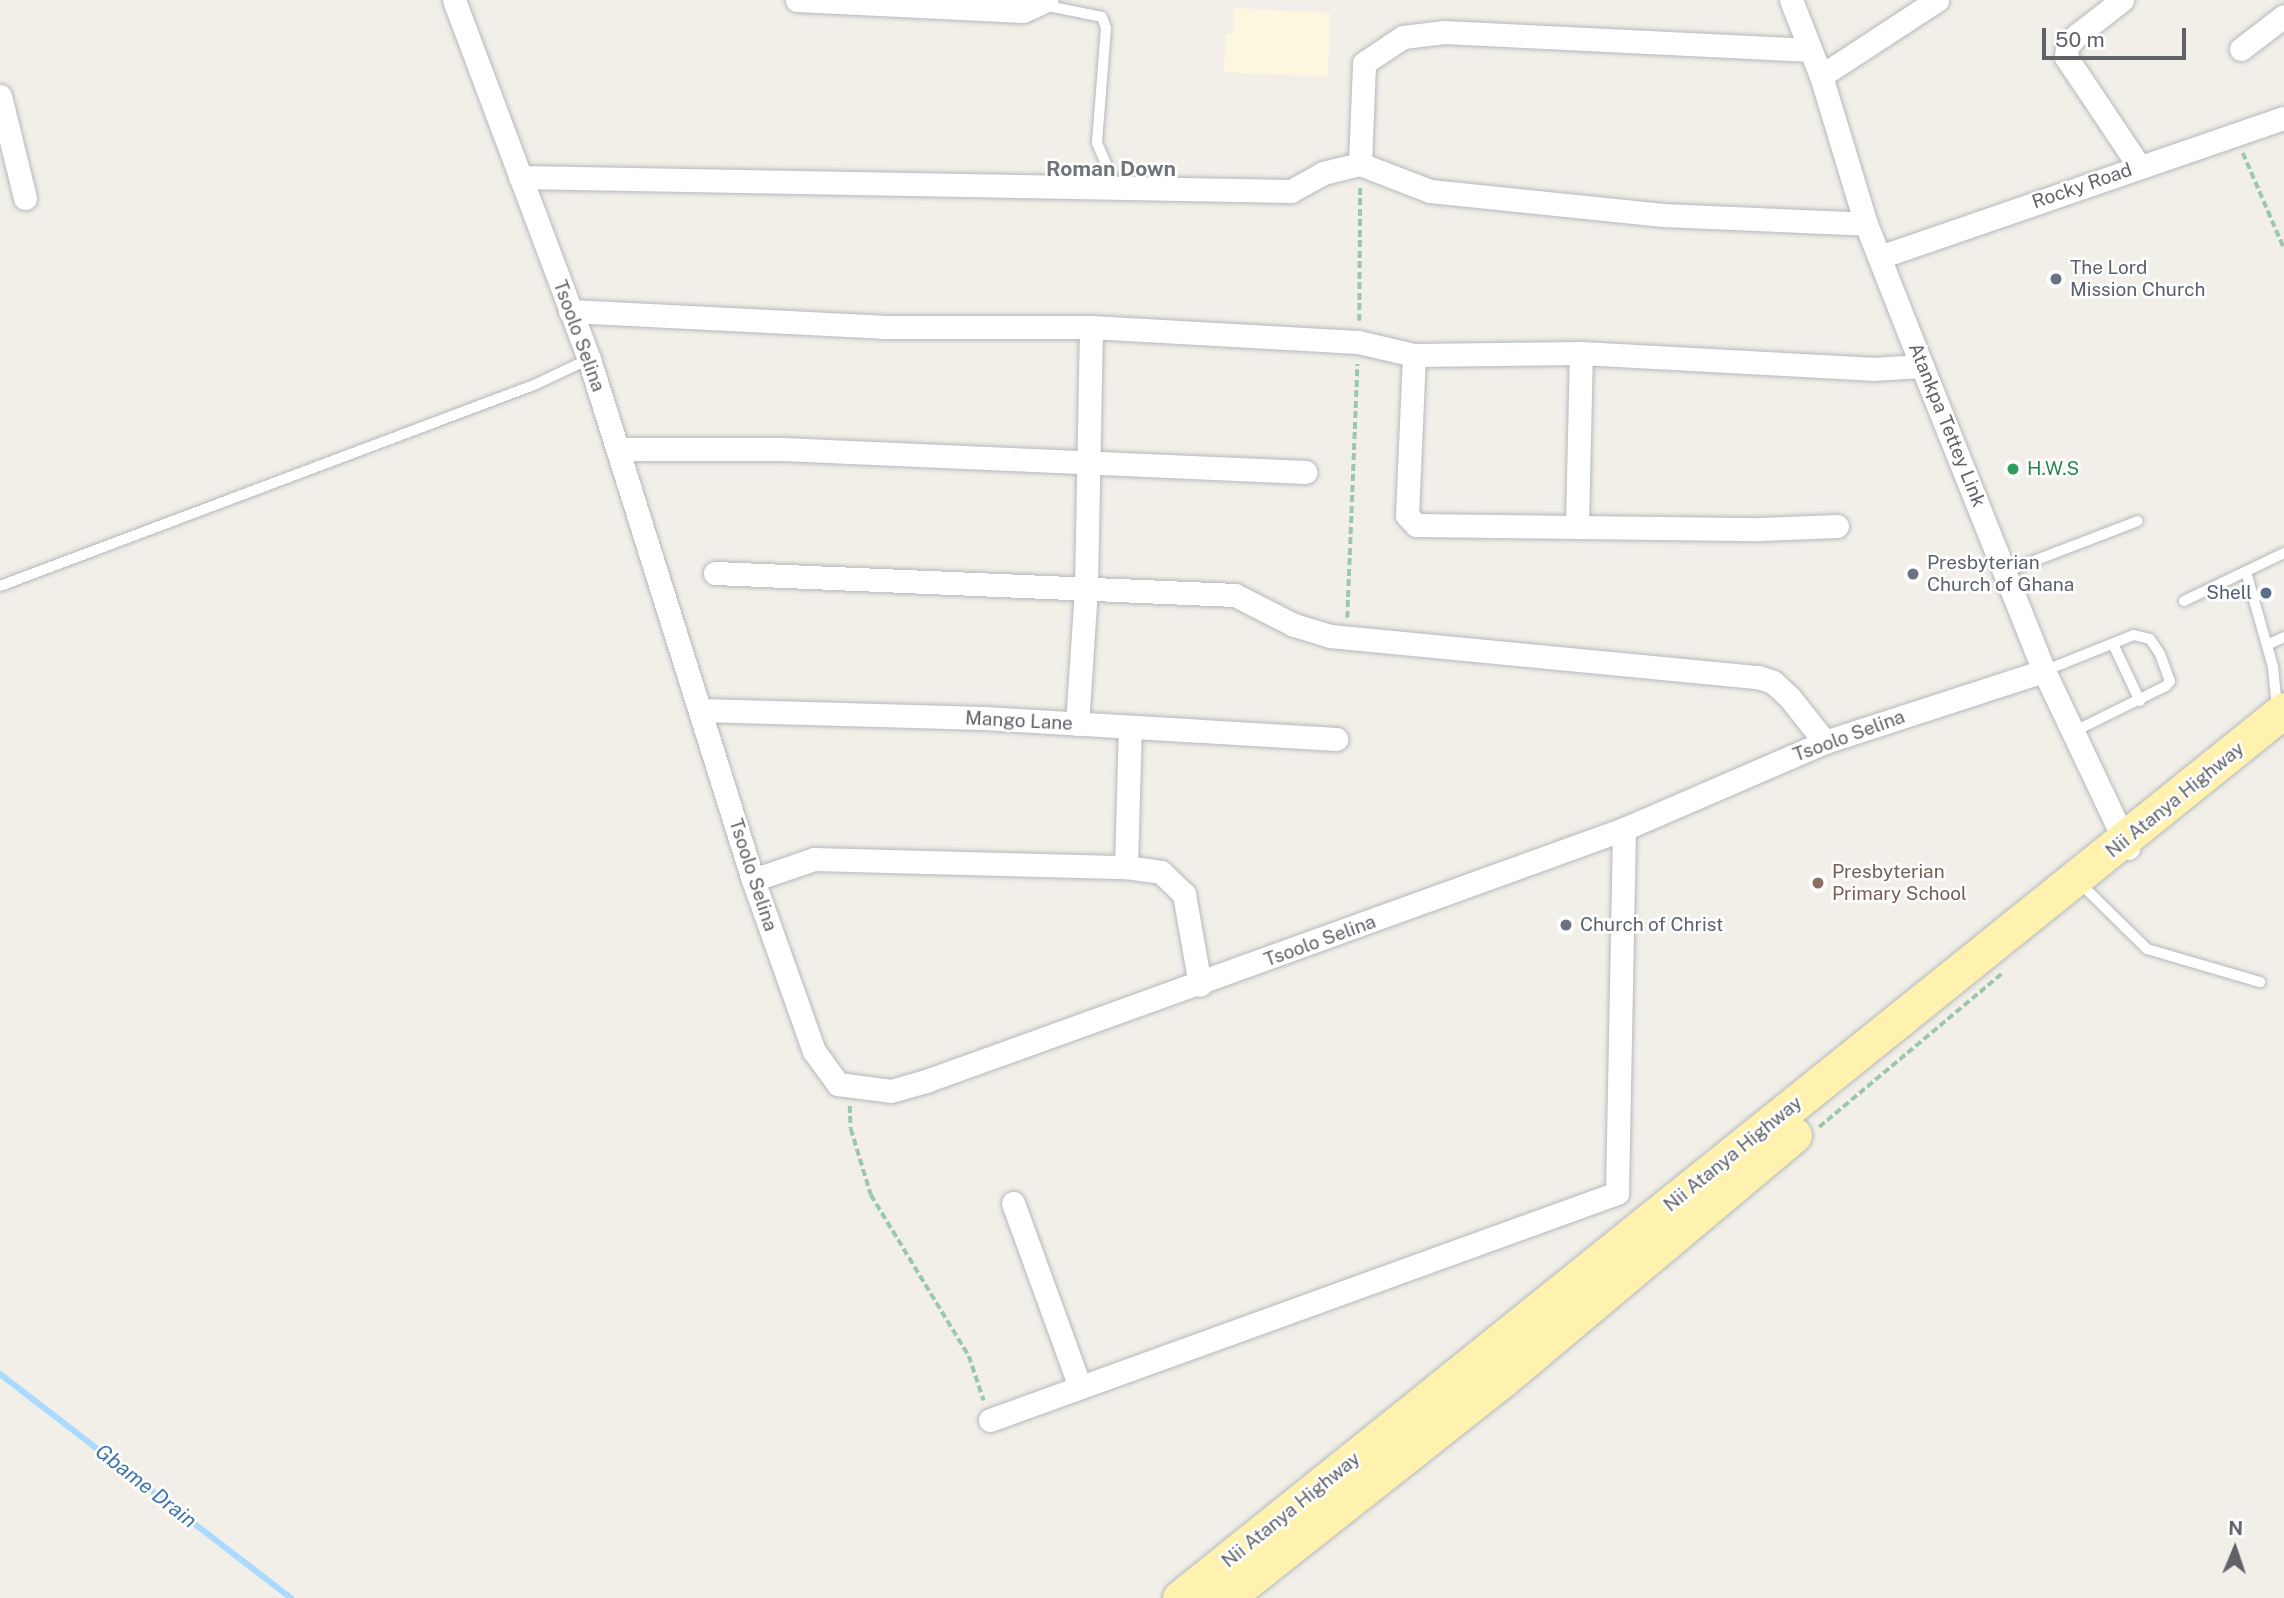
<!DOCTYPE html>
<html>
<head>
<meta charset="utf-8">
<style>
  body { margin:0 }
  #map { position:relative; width:2284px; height:1598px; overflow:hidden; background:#f1efe8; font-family:"Public Sans",sans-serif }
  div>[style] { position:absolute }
  .commercial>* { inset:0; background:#fef7e0 }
  .stream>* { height:6px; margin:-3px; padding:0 3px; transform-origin:3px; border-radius:3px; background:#aadaff }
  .path>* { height:3.5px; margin-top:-1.75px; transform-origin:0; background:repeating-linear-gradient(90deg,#9cc7a9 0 7px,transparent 0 10.5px) }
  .roads { filter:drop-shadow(0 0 2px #b5b8bc) drop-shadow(0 0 2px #b5b8bc) }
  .lane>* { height:10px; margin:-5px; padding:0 5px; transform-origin:5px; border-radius:5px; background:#fff }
  .street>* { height:23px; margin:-11.5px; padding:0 11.5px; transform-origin:11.5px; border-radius:11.5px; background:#fff }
  .primary>* { height:35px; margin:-17.5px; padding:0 17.5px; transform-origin:17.5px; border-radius:17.5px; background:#fff2af }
  .dots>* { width:19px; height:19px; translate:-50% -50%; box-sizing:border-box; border:4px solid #fff; border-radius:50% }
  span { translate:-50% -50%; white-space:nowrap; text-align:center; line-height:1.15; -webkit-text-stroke:5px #fff; paint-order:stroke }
  .street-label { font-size:19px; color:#5f6368 }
  .worship-label { font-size:19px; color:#5b616d }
  .left { translate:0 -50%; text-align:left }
  .leisure-label { font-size:19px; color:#27864d }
  .service-label { font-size:19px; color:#4e5e75 }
  .right { translate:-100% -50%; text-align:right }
  .education-label { font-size:19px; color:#785e54 }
  .neighbourhood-label { font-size:21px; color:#70757a; font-weight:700 }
  .water-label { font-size:21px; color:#4174aa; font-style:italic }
  .north { position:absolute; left:2200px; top:1514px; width:70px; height:70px; -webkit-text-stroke:5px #fff; paint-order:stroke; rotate:2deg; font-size:19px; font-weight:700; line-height:28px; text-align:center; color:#5f6368 }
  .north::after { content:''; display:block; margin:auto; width:24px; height:32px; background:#5f6368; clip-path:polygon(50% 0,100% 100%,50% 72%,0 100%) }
  .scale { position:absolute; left:2042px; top:28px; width:144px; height:32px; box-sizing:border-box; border:4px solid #5f6368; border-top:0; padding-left:9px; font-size:21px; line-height:24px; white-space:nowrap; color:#5f6368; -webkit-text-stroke:5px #fff; paint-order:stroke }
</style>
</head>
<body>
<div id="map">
  <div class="commercial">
    <i style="clip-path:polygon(1234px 8px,1330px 13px,1328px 77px,1224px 72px,1226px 34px,1233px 34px)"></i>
  </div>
  <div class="stream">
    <i style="left:0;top:1374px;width:367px;rotate:37.6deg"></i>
  </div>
  <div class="path">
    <i style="left:2243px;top:153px;width:103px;rotate:66.7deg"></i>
    <i style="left:1359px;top:321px;width:136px;rotate:-89.6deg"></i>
    <i style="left:1347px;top:618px;width:254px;rotate:-87.7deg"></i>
    <i style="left:850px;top:1106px;width:23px;rotate:88deg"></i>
    <i style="left:851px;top:1129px;width:69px;rotate:73.1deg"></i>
    <i style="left:871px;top:1195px;width:188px;rotate:58.7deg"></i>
    <i style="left:969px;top:1356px;width:47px;rotate:71.6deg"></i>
    <i style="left:1819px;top:1127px;width:241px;rotate:-40deg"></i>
  </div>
  <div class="roads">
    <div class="lane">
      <i style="left:1043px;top:5px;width:60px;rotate:11.5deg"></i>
      <i style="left:1102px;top:17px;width:12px;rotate:70deg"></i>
      <i style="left:1106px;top:28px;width:115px;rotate:94.5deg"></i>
      <i style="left:1097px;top:143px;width:48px;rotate:66.6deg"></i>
      <i style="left:2005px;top:572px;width:142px;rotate:-21deg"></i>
      <i style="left:2246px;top:572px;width:99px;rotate:74.1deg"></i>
      <i style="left:2273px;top:667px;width:41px;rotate:84.4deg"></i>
      <i style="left:0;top:586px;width:571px;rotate:-20.63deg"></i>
      <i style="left:534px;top:385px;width:61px;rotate:-25.3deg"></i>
      <i style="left:2184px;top:601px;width:111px;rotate:-25.6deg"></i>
      <i style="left:2113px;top:644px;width:63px;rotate:64.7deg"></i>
      <i style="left:2267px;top:645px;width:19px;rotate:-25deg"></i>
      <i style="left:2044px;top:671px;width:97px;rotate:-21.8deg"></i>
      <i style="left:2134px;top:635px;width:16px;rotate:14deg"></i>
      <i style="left:2150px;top:639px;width:18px;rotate:56deg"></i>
      <i style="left:2160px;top:654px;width:29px;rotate:70deg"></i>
      <i style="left:2170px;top:681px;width:6px;rotate:129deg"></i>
      <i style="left:2166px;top:686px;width:106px;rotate:153.7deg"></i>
      <i style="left:2087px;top:890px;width:84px;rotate:44.5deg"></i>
      <i style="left:2147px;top:949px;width:118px;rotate:16.3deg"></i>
    </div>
    <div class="street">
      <i style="left:454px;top:0;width:384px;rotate:69.4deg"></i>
      <i style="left:589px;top:359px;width:546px;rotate:72.53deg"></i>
      <i style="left:753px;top:880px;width:182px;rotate:70.4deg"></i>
      <i style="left:814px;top:1051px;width:41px;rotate:54deg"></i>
      <i style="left:838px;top:1084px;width:53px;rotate:7.5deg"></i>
      <i style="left:891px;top:1091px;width:36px;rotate:-16deg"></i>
      <i style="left:926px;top:1081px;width:742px;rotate:-19.85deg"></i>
      <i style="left:1624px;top:829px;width:219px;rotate:-23.4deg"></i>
      <i style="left:1825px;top:742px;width:230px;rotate:-18deg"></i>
      <i style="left:797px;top:0;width:226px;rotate:2.8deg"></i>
      <i style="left:1023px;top:11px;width:26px;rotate:-25deg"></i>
      <i style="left:1791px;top:0;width:82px;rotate:68.5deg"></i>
      <i style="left:1821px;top:76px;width:155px;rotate:73.1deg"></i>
      <i style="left:1866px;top:224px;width:153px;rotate:68.5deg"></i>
      <i style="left:1922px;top:366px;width:328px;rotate:68.2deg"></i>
      <i style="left:2044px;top:671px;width:196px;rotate:64.6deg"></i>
      <i style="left:2122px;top:0;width:57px;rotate:142.1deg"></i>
      <i style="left:2077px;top:35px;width:15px;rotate:132deg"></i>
      <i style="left:2067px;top:46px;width:11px;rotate:95deg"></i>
      <i style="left:2066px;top:57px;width:131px;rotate:56.2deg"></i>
      <i style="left:2241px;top:49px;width:54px;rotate:-37.5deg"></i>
      <i style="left:1821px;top:76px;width:139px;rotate:-33.2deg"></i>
      <i style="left:0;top:96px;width:105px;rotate:76.2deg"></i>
      <i style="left:1360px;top:164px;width:101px;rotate:-87.7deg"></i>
      <i style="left:1364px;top:63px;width:47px;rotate:-33.7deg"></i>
      <i style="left:1403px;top:37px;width:42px;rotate:-6.8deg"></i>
      <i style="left:1445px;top:32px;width:365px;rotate:2.8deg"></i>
      <i style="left:520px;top:177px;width:771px;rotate:1.04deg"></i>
      <i style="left:1291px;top:191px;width:37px;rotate:-29deg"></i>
      <i style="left:1323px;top:173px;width:38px;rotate:-14deg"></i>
      <i style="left:1360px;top:164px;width:75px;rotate:21.1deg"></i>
      <i style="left:1430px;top:191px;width:234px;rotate:5.9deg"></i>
      <i style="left:1663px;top:215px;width:203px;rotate:2.5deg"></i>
      <i style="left:1880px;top:257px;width:427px;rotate:-19deg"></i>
      <i style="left:570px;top:311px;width:313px;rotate:2.9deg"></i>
      <i style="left:883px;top:327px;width:208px"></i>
      <i style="left:1091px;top:327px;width:267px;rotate:3.2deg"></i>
      <i style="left:1358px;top:342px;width:57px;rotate:13.1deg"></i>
      <i style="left:1414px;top:355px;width:167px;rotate:-0.7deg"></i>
      <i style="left:1581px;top:353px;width:291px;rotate:3.1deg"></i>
      <i style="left:1872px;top:369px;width:50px;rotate:-3.4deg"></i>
      <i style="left:1414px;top:355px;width:160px;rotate:92.5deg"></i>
      <i style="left:1407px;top:515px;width:13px;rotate:48deg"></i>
      <i style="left:1416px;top:525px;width:344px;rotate:0.7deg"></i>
      <i style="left:1760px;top:529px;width:77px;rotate:-2.2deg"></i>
      <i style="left:618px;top:449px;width:164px"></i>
      <i style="left:782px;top:449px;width:524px;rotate:2.52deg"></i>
      <i style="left:1577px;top:525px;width:172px;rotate:-88.7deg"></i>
      <i style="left:715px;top:573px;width:520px;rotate:2.42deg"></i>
      <i style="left:1235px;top:595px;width:66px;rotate:27deg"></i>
      <i style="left:1294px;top:625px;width:38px;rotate:17deg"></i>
      <i style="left:1330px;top:636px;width:430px;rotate:5.5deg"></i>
      <i style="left:1758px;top:677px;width:16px;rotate:18deg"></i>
      <i style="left:1773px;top:682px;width:23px;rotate:43deg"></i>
      <i style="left:1790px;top:698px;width:56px;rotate:51.5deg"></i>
      <i style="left:701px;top:710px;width:283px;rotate:1.6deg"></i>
      <i style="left:984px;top:718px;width:353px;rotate:3.4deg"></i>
      <i style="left:1077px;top:724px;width:137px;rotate:-86.2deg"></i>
      <i style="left:1086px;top:587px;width:260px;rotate:-88.9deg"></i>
      <i style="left:1126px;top:867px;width:140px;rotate:-88.4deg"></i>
      <i style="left:753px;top:880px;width:65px;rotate:-19deg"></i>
      <i style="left:814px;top:859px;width:312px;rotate:1.5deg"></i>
      <i style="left:1126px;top:867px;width:35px;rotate:8deg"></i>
      <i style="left:1161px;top:872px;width:32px;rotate:44deg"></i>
      <i style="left:1184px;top:894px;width:92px;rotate:80deg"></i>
      <i style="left:1013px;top:1203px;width:196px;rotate:70deg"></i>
      <i style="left:990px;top:1420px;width:667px;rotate:-19.9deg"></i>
      <i style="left:1617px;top:1193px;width:364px;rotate:-88.9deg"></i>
    </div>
    <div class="primary">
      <i style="left:1180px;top:1598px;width:1417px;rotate:-38.81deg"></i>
      <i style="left:1226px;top:1598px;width:352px;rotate:-38.3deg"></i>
      <i style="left:1502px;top:1380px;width:381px;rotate:-40deg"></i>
    </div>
  </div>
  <div class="dots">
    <i style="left:2056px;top:279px;background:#6b7280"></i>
    <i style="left:2013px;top:469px;background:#2e9e5b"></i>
    <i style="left:1913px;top:574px;background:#6b7280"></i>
    <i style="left:2266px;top:593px;background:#5c6f8a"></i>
    <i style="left:1818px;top:883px;background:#8d6e63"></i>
    <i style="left:1566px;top:925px;background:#6b7280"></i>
  </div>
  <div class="street-label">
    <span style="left:2082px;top:186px;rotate:-19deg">Rocky Road</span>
    <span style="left:579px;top:336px;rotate:70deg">Tsoolo Selina</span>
    <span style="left:1947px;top:425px;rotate:68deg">Atankpa Tettey Link</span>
    <span style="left:1019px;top:721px;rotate:3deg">Mango Lane</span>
    <span style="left:1849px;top:736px;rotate:-20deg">Tsoolo Selina</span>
    <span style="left:2175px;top:800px;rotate:-39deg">Nii Atanya Highway</span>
    <span style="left:753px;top:875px;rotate:72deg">Tsoolo Selina</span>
    <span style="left:1320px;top:941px;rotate:-20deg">Tsoolo Selina</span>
    <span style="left:1733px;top:1154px;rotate:-39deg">Nii Atanya Highway</span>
    <span style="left:1291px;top:1510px;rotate:-39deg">Nii Atanya Highway</span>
  </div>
  <div class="worship-label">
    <span class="left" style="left:2070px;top:279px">The Lord<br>Mission Church</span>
    <span class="left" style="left:1927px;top:574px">Presbyterian<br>Church of Ghana</span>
    <span class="left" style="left:1580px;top:925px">Church of Christ</span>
  </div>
  <div class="leisure-label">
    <span class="left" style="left:2027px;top:469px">H.W.S</span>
  </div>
  <div class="service-label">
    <span class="right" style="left:2252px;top:593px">Shell</span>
  </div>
  <div class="education-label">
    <span class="left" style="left:1832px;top:883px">Presbyterian<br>Primary School</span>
  </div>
  <div class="neighbourhood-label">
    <span style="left:1111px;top:169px">Roman Down</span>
  </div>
  <div class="water-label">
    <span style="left:146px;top:1486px;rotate:38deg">Gbame Drain</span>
  </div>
  <div class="north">N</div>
  <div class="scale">50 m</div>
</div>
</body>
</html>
